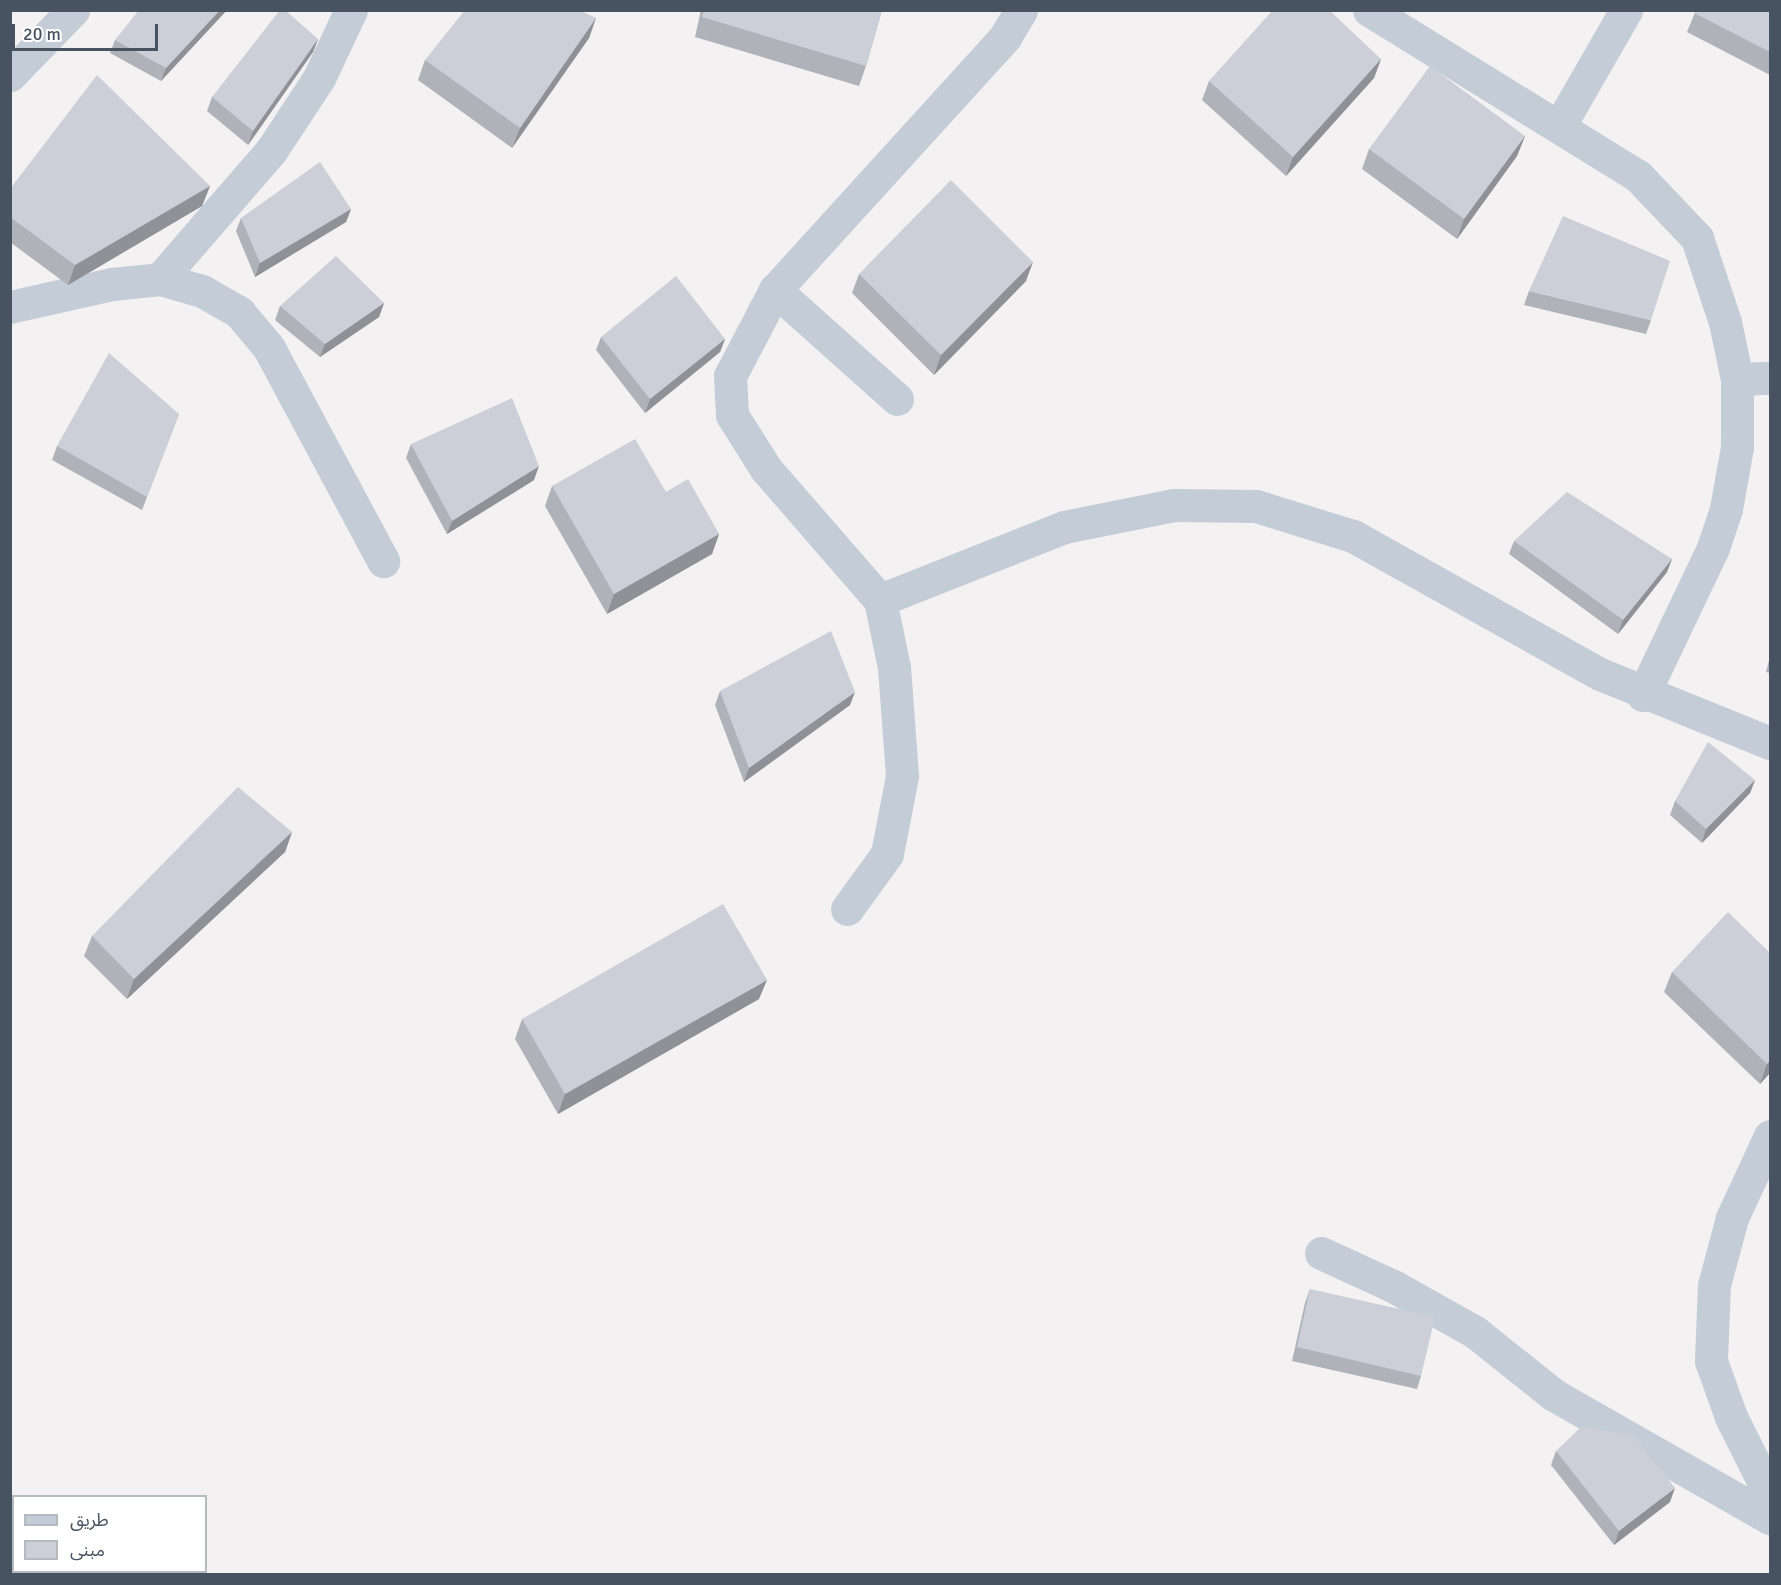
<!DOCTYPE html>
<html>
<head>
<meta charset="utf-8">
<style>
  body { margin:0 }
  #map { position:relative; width:1781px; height:1585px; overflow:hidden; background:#f3f1f1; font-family:Signika,"Noto Sans Arabic",sans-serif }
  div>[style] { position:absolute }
  .minor>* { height:33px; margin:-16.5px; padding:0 16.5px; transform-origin:16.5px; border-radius:16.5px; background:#c3ccd7 }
  .wall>* { inset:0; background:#afb2b9 }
  .shaded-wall>* { inset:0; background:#8f9196 }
  .building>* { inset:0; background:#cccfd7 }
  span { translate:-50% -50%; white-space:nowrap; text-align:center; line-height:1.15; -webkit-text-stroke:6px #fff; paint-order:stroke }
  .frame { position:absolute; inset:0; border:12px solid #475360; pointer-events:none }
  .legend { position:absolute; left:12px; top:1495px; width:195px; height:78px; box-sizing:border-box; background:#fff; border:2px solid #b5babf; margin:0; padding:8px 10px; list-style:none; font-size:18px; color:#475360 }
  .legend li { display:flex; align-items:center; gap:12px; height:30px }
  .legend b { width:30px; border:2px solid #b5babf }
  .scale { position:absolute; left:12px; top:24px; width:146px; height:27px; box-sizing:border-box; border:3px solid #475360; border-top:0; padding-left:8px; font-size:18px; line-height:21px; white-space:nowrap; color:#475360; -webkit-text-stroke:4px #fff; paint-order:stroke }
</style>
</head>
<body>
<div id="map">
  <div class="minor">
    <i style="left:1369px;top:10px;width:316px;rotate:31.7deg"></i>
    <i style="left:1638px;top:176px;width:86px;rotate:46.4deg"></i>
    <i style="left:1697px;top:238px;width:89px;rotate:71.6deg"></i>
    <i style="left:1725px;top:322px;width:58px;rotate:78.1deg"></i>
    <i style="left:1737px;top:379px;width:68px;rotate:90deg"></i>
    <i style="left:1737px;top:447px;width:63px;rotate:100.1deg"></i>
    <i style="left:1726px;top:509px;width:41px;rotate:108.4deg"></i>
    <i style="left:1713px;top:548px;width:163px;rotate:115.5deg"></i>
    <i style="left:10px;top:75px;width:91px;rotate:-45.9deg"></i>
    <i style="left:1560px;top:125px;width:133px;rotate:-60.1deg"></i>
    <i style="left:160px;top:279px;width:169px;rotate:-49.1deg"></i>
    <i style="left:271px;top:151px;width:87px;rotate:-56.7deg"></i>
    <i style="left:319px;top:78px;width:75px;rotate:-64.8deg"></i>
    <i style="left:775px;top:290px;width:97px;rotate:117.6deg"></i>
    <i style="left:730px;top:376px;width:39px;rotate:87deg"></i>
    <i style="left:732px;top:415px;width:64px;rotate:57.8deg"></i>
    <i style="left:766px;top:469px;width:174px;rotate:49deg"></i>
    <i style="left:880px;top:600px;width:68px;rotate:78.2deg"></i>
    <i style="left:894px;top:667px;width:109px;rotate:85.8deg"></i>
    <i style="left:902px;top:776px;width:79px;rotate:100.9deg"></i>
    <i style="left:887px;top:854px;width:68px;rotate:126deg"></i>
    <i style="left:10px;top:307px;width:105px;rotate:-12.7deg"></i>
    <i style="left:112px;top:284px;width:48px;rotate:-5.9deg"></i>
    <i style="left:160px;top:279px;width:44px;rotate:15.9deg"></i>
    <i style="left:202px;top:291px;width:43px;rotate:29.6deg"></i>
    <i style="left:239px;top:312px;width:47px;rotate:50.2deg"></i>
    <i style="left:269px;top:348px;width:242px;rotate:61.8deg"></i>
    <i style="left:1737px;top:379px;width:33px;rotate:-2deg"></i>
    <i style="left:897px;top:399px;width:164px;rotate:-138.2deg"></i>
    <i style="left:775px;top:290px;width:342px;rotate:-47.7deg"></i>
    <i style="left:1005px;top:37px;width:31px;rotate:-59deg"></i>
    <i style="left:880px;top:600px;width:198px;rotate:-21.6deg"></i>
    <i style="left:1064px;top:527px;width:112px;rotate:-11.3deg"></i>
    <i style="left:1174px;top:505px;width:82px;rotate:0.7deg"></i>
    <i style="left:1256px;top:506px;width:102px;rotate:17.2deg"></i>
    <i style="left:1353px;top:536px;width:283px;rotate:29.2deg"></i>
    <i style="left:1600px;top:674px;width:183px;rotate:22.1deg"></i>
    <i style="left:1770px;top:1136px;width:90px;rotate:114.9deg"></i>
    <i style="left:1732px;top:1218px;width:69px;rotate:105deg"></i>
    <i style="left:1714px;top:1285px;width:76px;rotate:92.3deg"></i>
    <i style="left:1711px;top:1361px;width:59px;rotate:70.3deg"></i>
    <i style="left:1731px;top:1417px;width:87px;rotate:63.4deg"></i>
    <i style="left:1321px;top:1253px;width:79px;rotate:24.6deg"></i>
    <i style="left:1393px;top:1286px;width:94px;rotate:29.3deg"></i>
    <i style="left:1475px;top:1332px;width:101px;rotate:38.6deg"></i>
    <i style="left:1554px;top:1395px;width:249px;rotate:29.7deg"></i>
  </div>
  <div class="wall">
    <i style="clip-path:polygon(227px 10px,161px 81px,110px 53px,115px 40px)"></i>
    <i style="clip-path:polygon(701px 10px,882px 10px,866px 66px,859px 86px,695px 37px)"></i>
    <i style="clip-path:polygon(1696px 10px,1770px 10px,1770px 75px,1687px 32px)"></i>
    <i style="clip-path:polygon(596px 18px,589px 38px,512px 148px,418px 80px,425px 60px)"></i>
    <i style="clip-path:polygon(318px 39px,313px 52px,248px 145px,207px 111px,212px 97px)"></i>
    <i style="clip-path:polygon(1381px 59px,1374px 78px,1286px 176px,1202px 100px,1209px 81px)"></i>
    <i style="clip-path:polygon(1525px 136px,1517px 156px,1457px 239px,1362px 169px,1369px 149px)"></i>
    <i style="clip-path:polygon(210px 186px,202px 206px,68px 285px,10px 242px,10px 189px)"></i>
    <i style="clip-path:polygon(351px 209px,346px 222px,255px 277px,236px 231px,241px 218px)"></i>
    <i style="clip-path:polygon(859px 274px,1026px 281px,934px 375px,852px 293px)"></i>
    <i style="clip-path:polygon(1529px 291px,1651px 320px,1646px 334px,1524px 305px)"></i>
    <i style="clip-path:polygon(384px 303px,379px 317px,320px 357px,275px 320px,280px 306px)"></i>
    <i style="clip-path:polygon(601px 337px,725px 339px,720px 352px,645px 413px,596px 350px)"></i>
    <i style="clip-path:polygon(179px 414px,142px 510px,52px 460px,57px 446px)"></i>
    <i style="clip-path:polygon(411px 444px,534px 480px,447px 534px,406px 458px)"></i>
    <i style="clip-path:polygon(552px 486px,666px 492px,719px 534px,712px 554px,607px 614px,545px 506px)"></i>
    <i style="clip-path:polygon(1514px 541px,1672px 559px,1667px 572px,1618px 634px,1509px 554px)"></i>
    <i style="clip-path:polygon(1770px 657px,1770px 673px,1766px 672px)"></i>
    <i style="clip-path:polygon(720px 691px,850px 705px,744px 782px,715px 705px)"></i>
    <i style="clip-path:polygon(1755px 780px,1750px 793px,1702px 843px,1670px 815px,1675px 801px)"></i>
    <i style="clip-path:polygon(292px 832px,285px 852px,127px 999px,84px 956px,92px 936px)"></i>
    <i style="clip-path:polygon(1770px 953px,1770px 1073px,1760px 1084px,1664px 992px,1672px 972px)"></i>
    <i style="clip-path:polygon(759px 999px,558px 1114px,515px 1039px,522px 1019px)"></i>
    <i style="clip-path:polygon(1310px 1289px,1421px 1376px,1417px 1389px,1292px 1361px,1305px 1303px)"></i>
    <i style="clip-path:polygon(1556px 1451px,1670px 1502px,1614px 1545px,1551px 1465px)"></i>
  </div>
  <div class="shaded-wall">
    <i style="clip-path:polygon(220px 10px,227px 10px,161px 81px,166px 68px)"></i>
    <i style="clip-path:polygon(596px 18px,589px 38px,512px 148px,520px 128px)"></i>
    <i style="clip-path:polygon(318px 39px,313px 52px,248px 145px,253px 131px)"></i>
    <i style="clip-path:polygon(1381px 59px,1374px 78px,1286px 176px,1293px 157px)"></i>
    <i style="clip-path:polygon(1525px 136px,1517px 156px,1457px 239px,1464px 219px)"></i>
    <i style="clip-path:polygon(210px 186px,202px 206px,68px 285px,75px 265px)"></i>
    <i style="clip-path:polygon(351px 209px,346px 222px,255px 277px,260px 263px)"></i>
    <i style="clip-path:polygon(1033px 262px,1026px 281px,934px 375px,941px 355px)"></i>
    <i style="clip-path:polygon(384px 303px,379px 317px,320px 357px,325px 344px)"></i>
    <i style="clip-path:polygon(725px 339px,720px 352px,645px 413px,650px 399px)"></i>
    <i style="clip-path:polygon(539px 466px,534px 480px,447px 534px,452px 521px)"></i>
    <i style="clip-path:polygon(719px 534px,712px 554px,607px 614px,614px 594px)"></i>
    <i style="clip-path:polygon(1672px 559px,1667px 572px,1618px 634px,1623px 620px)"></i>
    <i style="clip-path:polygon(855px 692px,850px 705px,744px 782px,749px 768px)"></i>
    <i style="clip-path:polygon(1755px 780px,1750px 793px,1702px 843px,1706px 829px)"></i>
    <i style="clip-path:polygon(292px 832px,285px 852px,127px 999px,134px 979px)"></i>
    <i style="clip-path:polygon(767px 980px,759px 999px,558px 1114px,565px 1094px)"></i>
    <i style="clip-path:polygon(1770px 1061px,1770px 1073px,1760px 1084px,1767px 1064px)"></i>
    <i style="clip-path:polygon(1675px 1488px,1670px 1502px,1614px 1545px,1619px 1531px)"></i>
  </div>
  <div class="building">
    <i style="clip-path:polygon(139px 10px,220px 10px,166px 68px,115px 40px)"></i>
    <i style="clip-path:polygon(280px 10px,285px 10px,318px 39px,253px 131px,212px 97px)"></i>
    <i style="clip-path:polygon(465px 10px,579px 10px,596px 18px,520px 128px,425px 60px)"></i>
    <i style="clip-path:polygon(704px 10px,882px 10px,866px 66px,702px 17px)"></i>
    <i style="clip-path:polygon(1273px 10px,1329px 10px,1381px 59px,1293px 157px,1209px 81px)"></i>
    <i style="clip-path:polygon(1696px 10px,1770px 10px,1770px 52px,1694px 13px)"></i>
    <i style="clip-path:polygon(1430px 66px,1525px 136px,1464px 219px,1369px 149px)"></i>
    <i style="clip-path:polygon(97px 75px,210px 186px,75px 265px,10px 217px,10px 189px)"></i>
    <i style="clip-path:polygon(320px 162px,351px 209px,260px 263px,241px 218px)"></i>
    <i style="clip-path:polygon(951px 180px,1033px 262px,941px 355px,859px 274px)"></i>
    <i style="clip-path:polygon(1563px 216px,1670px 261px,1651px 320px,1529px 291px)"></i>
    <i style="clip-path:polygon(336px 256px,384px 303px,325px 344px,280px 306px)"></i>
    <i style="clip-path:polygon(676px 276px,725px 339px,650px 399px,601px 337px)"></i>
    <i style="clip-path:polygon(109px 353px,179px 414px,147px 497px,57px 446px)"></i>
    <i style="clip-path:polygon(512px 398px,539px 466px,452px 521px,411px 444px)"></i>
    <i style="clip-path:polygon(635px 439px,666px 492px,688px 479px,719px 534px,614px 594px,552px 486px)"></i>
    <i style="clip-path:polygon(1567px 492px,1672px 559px,1623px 620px,1514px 541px)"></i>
    <i style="clip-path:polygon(831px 631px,855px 692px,749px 768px,720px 691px)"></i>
    <i style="clip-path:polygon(1708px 742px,1755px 780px,1706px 829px,1675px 801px)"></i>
    <i style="clip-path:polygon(238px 787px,292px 832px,134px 979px,92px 936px)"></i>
    <i style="clip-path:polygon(723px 904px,767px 980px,565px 1094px,522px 1019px)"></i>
    <i style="clip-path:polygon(1728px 912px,1770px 953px,1770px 1061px,1767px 1064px,1672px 972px)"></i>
    <i style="clip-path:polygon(1310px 1289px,1435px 1317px,1421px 1376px,1297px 1347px)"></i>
    <i style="clip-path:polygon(1581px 1427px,1633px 1435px,1675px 1488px,1619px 1531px,1556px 1451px)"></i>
  </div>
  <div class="frame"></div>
  <ul class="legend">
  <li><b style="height:8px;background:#c3ccd7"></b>طريق</li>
  <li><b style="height:16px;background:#cccfd7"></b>مبنى</li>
  </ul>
  <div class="scale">20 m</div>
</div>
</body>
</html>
